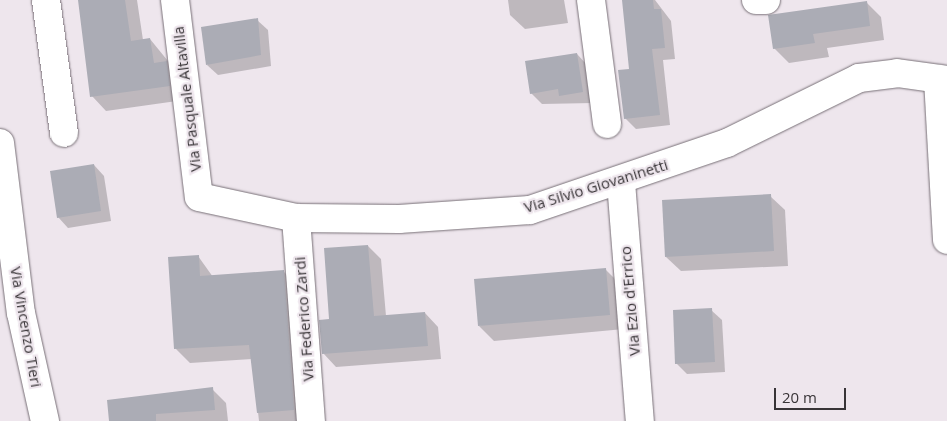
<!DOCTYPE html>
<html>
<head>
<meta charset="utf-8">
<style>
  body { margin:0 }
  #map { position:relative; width:947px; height:421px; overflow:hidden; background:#eee6ed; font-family:"Open Sans",sans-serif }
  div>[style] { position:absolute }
  .shadow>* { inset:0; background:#0003 }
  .building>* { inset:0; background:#abacb5 }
  .roads { filter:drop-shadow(0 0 1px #787077) drop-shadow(0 0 1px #787077) }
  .minor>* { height:28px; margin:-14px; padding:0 14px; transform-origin:14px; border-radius:14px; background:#fff }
  .tertiary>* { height:28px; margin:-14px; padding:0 14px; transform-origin:14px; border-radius:14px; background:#fff }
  span { translate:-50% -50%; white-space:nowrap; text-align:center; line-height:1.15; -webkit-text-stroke:4.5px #eee6ed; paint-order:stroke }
  .street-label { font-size:15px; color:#383437 }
  .scale { position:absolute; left:774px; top:388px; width:72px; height:22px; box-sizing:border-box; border:2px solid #383437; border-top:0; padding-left:6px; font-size:15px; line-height:18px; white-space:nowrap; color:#383437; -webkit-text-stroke:4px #eee6ed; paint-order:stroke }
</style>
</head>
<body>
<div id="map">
  <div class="shadow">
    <i style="clip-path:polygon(79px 0,137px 0,143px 40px,150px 39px,181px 77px,184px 100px,106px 111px,92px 96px)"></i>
    <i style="clip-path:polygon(508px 0,564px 0,568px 23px,525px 29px,510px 15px)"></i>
    <i style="clip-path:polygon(626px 0,655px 0,671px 21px,675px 59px,663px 60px,670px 125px,636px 129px,625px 118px,630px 70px)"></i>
    <i style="clip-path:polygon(866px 2px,881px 17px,884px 40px,827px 48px,829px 57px,789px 63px,774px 48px)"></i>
    <i style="clip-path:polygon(257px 20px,268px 30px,271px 66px,218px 75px,207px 65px)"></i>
    <i style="clip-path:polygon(577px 54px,587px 65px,593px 103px,542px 104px,531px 93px)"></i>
    <i style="clip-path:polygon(94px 165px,104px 176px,111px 221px,68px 228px,58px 217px)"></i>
    <i style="clip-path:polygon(770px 196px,785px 210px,788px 266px,681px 271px,666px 257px)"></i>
    <i style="clip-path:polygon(368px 246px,381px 259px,386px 316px,425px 313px,438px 327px,441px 359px,336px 367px,323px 353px,331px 320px)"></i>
    <i style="clip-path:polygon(198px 256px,213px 277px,284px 272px,298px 286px,309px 421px,259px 421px,252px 359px,190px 363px,176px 349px,169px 259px)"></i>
    <i style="clip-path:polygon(605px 269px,620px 284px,624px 329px,494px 341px,479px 326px)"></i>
    <i style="clip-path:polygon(711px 310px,722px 320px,725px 372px,687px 374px,676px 363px)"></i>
    <i style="clip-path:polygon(212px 389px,226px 403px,228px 421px,110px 421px)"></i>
  </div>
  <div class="building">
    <i style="clip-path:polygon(78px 0,125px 0,131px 41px,150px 38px,154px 63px,167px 61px,170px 86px,90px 97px)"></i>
    <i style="clip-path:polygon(622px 0,653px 0,654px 9px,661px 9px,665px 48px,652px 49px,660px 115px,624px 119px,618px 70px,629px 69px)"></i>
    <i style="clip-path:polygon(867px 1px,870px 26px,813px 34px,815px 43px,773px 49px,768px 15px)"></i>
    <i style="clip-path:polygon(258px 18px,261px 55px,206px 65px,201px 27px)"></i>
    <i style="clip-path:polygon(577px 53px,583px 92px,559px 96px,558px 89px,530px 94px,525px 61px)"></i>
    <i style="clip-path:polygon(94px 164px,101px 211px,57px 218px,50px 171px)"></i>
    <i style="clip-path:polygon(771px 194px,774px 251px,665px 257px,662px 200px)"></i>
    <i style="clip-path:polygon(368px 245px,374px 316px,425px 312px,428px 346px,322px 354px,319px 320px,329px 319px,324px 248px)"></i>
    <i style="clip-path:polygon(199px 255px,200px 276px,284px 270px,294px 410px,257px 413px,249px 345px,174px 349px,168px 257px)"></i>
    <i style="clip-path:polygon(606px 268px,610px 315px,478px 326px,474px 279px)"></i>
    <i style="clip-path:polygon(712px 308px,715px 362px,675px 364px,673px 310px)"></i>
    <i style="clip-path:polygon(213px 387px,215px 410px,156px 414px,156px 421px,109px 421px,107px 400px)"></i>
  </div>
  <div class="roads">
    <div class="minor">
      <i style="left:46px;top:0;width:134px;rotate:82.3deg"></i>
      <i style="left:175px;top:0;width:198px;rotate:83.1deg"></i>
      <i style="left:199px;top:197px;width:99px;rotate:12.2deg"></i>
      <i style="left:296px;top:218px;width:103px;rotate:0.6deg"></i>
      <i style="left:399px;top:219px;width:131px;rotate:-3.9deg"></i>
      <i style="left:530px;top:210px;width:208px;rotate:-18.8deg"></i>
      <i style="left:727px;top:143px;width:147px;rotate:-26.2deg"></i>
      <i style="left:859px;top:78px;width:38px;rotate:-7deg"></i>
      <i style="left:897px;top:73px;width:50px;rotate:8deg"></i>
      <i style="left:591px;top:0;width:125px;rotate:82.6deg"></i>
      <i style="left:756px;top:0;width:10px"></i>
      <i style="left:938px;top:79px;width:161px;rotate:86.8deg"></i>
      <i style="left:621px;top:182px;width:240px;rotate:85.5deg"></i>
      <i style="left:296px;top:218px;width:204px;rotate:85.8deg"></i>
    </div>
    <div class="tertiary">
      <i style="left:0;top:143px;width:171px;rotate:83deg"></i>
      <i style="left:21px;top:313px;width:111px;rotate:77.5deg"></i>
    </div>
  </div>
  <div class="street-label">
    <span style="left:187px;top:99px;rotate:-97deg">Via Pasquale Altavilla</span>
    <span style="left:596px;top:186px;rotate:-17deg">Via Silvio Giovaninetti</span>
    <span style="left:630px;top:301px;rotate:-95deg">Via Ezio d'Errico</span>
    <span style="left:304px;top:319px;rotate:-94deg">Via Federico Zardi</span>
    <span style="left:26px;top:327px;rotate:80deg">Via Vincenzo Tieri</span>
  </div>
  <div class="scale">20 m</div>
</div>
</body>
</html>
